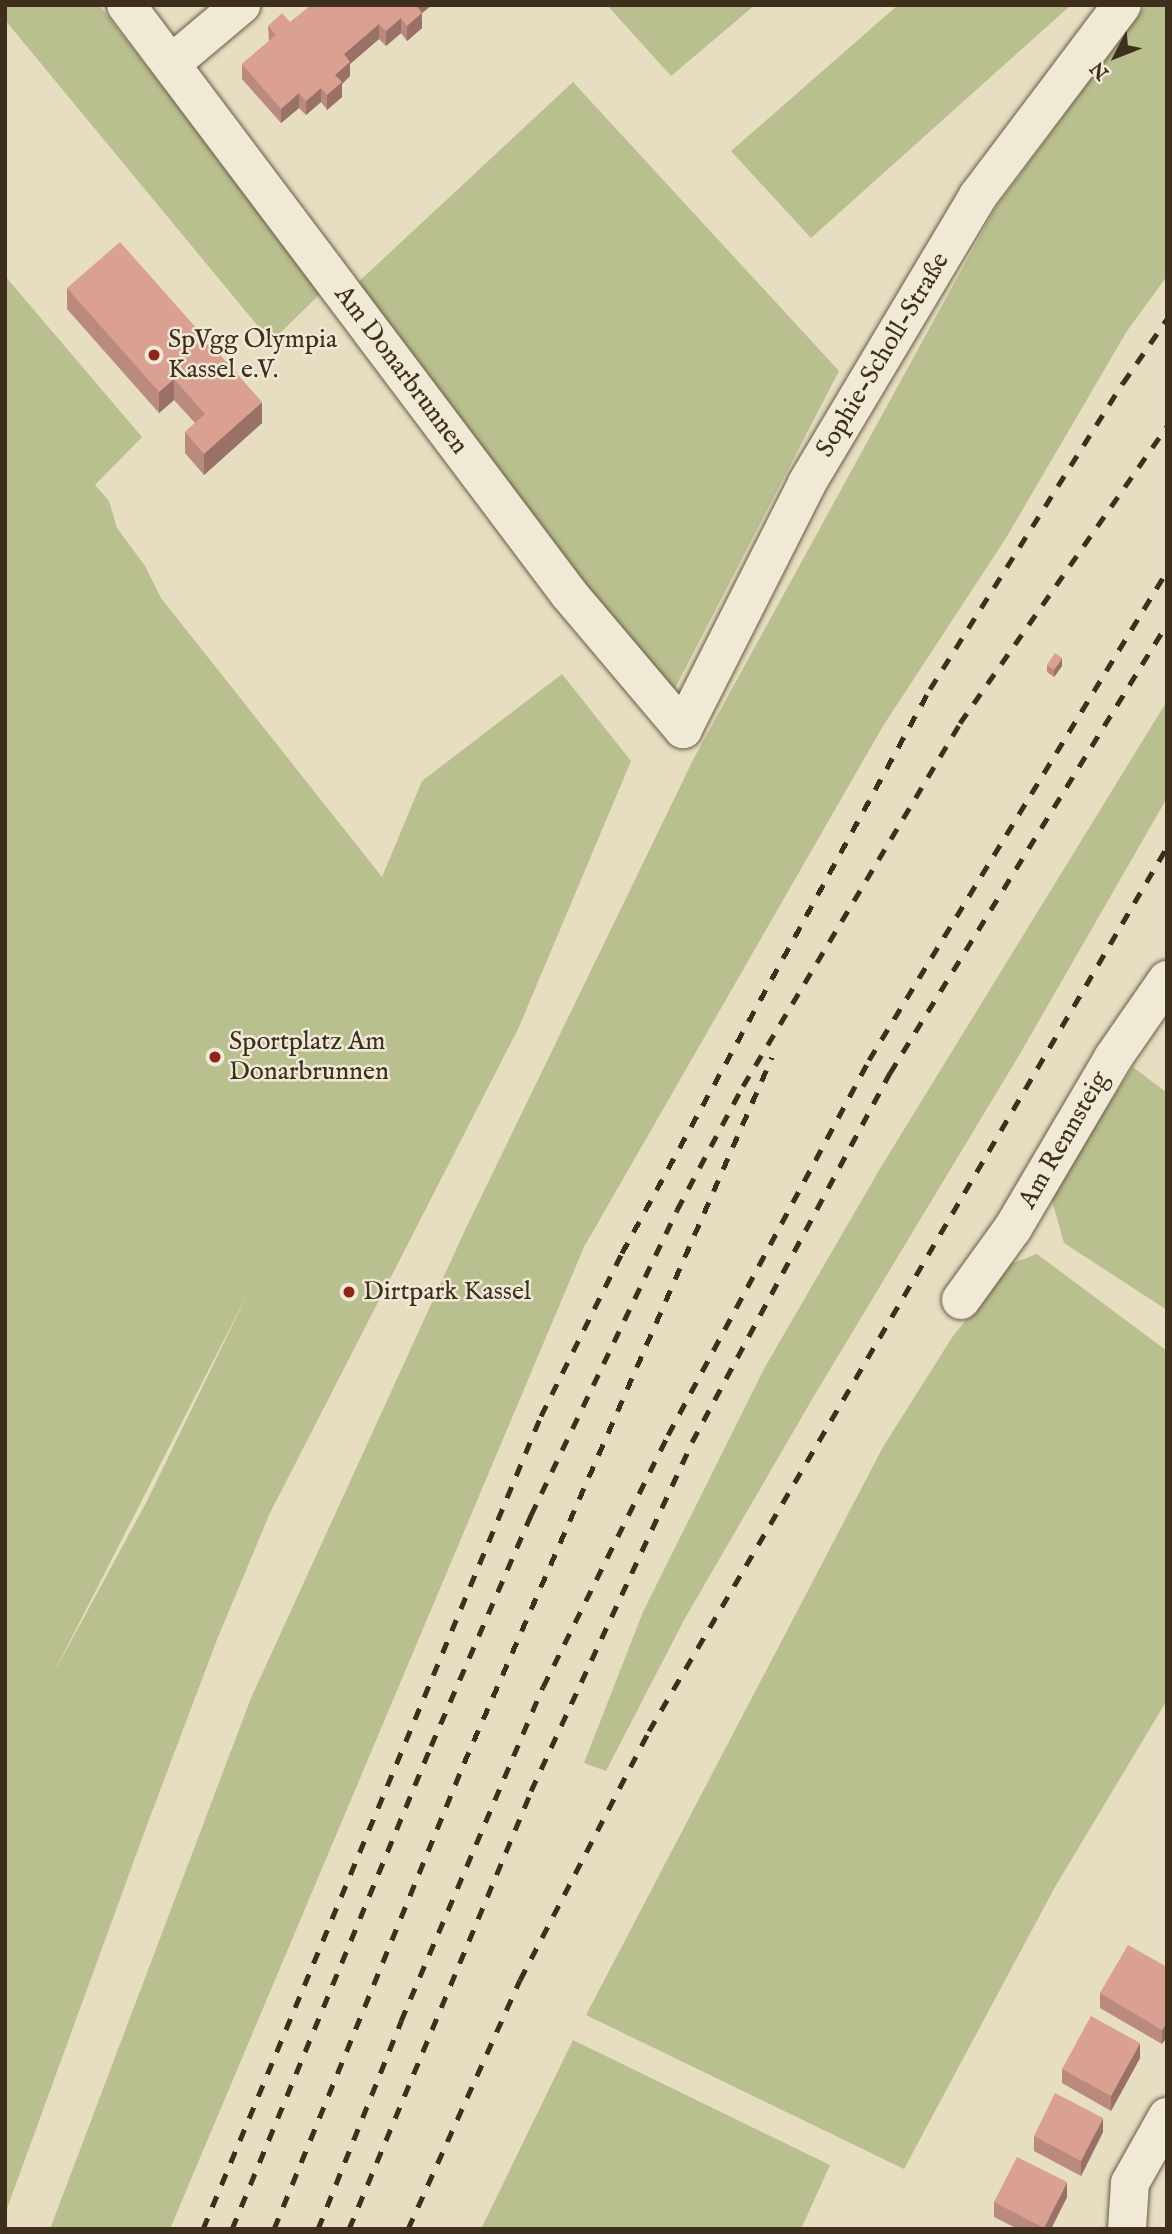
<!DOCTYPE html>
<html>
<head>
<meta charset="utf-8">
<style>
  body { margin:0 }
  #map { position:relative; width:1172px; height:2234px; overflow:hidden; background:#e7ddc0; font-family:"IM FELL English",serif }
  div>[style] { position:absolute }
  .green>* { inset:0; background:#babf8f }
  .roads { filter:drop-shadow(0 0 2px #685a45) drop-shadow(0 0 2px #685a45) }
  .minor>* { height:38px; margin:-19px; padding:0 19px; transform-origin:19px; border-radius:19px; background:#efe9d6 }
  .rail>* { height:5px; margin-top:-2.5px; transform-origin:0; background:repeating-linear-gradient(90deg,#3e2e1c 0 12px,transparent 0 24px) }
  .wall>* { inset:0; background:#bb8a7e }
  .shaded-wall>* { inset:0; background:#997167 }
  .building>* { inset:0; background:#daa193 }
  .dots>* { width:19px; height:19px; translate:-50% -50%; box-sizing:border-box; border:4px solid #efe9d6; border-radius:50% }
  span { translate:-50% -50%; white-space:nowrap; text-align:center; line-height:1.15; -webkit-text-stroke:5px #efe9d6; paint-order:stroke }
  .poi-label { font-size:26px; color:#3e2e1c }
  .left { translate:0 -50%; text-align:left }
  .street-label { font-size:26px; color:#3e2e1c }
  .frame { position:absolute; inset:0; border:7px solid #3e2e1c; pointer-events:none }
  .north { position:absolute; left:1081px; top:21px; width:70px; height:70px; -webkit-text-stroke:5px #efe9d6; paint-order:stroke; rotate:228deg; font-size:19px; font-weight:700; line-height:28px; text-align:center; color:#3e2e1c }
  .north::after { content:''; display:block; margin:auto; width:24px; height:32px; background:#3e2e1c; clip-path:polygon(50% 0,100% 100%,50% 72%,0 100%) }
</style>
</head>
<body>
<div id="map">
  <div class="green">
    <i style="clip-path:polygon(5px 5px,99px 5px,322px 292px,271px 342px,5px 20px)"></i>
    <i style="clip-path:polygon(607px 5px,755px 5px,671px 76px)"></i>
    <i style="clip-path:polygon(898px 5px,1071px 5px,811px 238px,731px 151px)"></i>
    <i style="clip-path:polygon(1146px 5px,1167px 5px,1167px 276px,1127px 331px,1006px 538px,883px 726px,584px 1247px,170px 2229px,50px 2229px,251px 1698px,466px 1228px,694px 758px,996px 207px)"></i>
    <i style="clip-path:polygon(573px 82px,839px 371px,671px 696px,354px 286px)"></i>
    <i style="clip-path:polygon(evenodd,5px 276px,142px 437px,95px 485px,109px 501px,117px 528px,145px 566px,161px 598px,382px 877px,422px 781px,562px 674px,631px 761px,519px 1027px,270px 1513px,218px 1637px,147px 1825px,5px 2214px,5px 276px,250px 1289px,147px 1501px,50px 1680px,250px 1289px)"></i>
    <i style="clip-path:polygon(1167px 701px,1167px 798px,1021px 1052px,814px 1396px,684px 1620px,606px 1771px,584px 1763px,643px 1612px,765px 1367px,881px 1167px)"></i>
    <i style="clip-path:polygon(1133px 1067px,1167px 1093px,1167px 1310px,1064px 1243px,1050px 1194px)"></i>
    <i style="clip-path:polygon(1037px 1254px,1167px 1351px,1167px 1700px,1055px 1887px,904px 2169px,586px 2015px,883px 1447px,953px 1336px,1011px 1264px)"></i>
    <i style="clip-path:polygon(573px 2040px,830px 2165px,801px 2229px,481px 2229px)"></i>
  </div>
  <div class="roads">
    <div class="minor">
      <i style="left:126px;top:5px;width:737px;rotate:53.05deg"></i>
      <i style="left:569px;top:594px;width:177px;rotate:49.8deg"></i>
      <i style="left:683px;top:729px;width:275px;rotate:-63.2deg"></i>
      <i style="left:807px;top:483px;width:334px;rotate:-59.2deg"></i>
      <i style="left:978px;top:196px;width:239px;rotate:-53deg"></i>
      <i style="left:171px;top:64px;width:92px;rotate:-40.1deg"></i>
      <i style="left:961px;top:1300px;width:89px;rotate:-54.2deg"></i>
      <i style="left:1013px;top:1228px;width:197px;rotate:-59.5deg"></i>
      <i style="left:1113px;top:1058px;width:95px;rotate:-55.3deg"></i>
      <i style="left:1127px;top:2229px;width:46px;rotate:-86.3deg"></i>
      <i style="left:1130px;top:2183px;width:76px;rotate:-60.7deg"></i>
    </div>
  </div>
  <div class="rail">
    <i style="left:203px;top:2229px;width:880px;rotate:-67.43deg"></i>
    <i style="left:541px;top:1416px;width:182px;rotate:-63.6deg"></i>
    <i style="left:622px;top:1253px;width:643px;rotate:-61.36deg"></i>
    <i style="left:930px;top:689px;width:362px;rotate:-57.8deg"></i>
    <i style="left:1123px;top:383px;width:78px;rotate:-55.5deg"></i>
    <i style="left:232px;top:2229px;width:522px;rotate:-67.61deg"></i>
    <i style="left:431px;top:1746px;width:252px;rotate:-66.6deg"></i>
    <i style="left:531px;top:1515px;width:338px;rotate:-64.4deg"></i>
    <i style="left:677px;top:1210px;width:140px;rotate:-62deg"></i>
    <i style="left:743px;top:1086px;width:423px;rotate:-59.1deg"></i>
    <i style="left:960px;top:723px;width:362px;rotate:-55.1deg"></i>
    <i style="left:274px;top:2229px;width:503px;rotate:-67.82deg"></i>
    <i style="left:464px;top:1763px;width:770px;rotate:-66.43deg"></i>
    <i style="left:318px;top:2229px;width:224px;rotate:-68.2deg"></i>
    <i style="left:401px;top:2021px;width:363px;rotate:-67deg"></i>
    <i style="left:543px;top:1687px;width:281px;rotate:-63.6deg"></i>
    <i style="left:668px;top:1435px;width:425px;rotate:-61.8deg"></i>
    <i style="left:869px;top:1060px;width:573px;rotate:-58.64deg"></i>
    <i style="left:349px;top:2229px;width:474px;rotate:-67.4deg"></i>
    <i style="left:531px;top:1791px;width:384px;rotate:-65.2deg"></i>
    <i style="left:692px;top:1442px;width:419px;rotate:-61.8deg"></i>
    <i style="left:890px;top:1073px;width:528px;rotate:-58.33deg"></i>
    <i style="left:408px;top:2229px;width:273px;rotate:-65.8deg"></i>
    <i style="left:520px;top:1980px;width:280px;rotate:-62.6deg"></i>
    <i style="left:649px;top:1731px;width:1025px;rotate:-59.63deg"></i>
  </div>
  <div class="wall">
    <i style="clip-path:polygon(431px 5px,422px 13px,422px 28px,407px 41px,401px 33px,386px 46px,379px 39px,350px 64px,350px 76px,342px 84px,342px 97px,327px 110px,321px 102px,306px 115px,299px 108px,281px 123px,242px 79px,242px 64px,269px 41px,268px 26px)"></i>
    <i style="clip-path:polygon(67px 288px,262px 423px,204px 475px,185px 453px,185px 432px,195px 423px,174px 400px,159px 413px,67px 309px)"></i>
    <i style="clip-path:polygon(1047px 665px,1062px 666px,1054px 677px,1047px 672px)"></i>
    <i style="clip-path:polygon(1167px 1967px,1162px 2044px,1100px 2008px,1100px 1993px)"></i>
    <i style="clip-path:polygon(1140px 2058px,1111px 2111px,1062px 2083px,1062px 2069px)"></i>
    <i style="clip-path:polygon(1103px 2132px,1081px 2176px,1034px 2151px,1034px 2136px)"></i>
    <i style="clip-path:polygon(1067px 2197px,1051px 2229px,1018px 2229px,994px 2217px,994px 2202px)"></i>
  </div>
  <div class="shaded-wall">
    <i style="clip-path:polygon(415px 5px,431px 5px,431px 6px,422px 13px,422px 28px,407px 41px,407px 26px)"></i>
    <i style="clip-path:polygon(401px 18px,401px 33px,386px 46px,386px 31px)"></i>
    <i style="clip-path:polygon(379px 24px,379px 39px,350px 64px,350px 76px,342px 84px,342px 97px,327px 110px,327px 95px,344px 54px)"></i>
    <i style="clip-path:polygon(321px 88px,321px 102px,306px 115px,306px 101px)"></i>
    <i style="clip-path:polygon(299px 93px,299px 108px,281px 123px,281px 109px)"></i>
    <i style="clip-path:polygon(174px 379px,174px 400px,159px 413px,159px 392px)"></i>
    <i style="clip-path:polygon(262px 402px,262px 423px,204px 475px,204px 454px)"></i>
    <i style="clip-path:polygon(1062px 658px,1062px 666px,1054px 677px,1054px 670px)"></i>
    <i style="clip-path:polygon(1167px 2022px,1167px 2037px,1162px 2044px,1162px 2030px)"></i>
    <i style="clip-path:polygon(1140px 2043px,1140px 2058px,1111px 2111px,1111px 2096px)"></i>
    <i style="clip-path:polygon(1103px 2118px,1103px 2132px,1081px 2176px,1081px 2161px)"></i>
    <i style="clip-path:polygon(1067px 2182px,1067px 2197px,1051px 2229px,1044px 2229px)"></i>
  </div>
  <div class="building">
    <i style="clip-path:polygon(311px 5px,416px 5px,422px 13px,407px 26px,401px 18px,386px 31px,379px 24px,344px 54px,350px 62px,335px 75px,342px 82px,327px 95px,321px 88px,306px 101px,299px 93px,281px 109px,242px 64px,276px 35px,268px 26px,282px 13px,290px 22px)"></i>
    <i style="clip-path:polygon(120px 242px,262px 402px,204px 454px,185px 432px,205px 414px,174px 379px,159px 392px,67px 288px)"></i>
    <i style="clip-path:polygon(1055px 653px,1062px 658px,1054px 670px,1047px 665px)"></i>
    <i style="clip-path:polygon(1128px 1945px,1167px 1967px,1167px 2022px,1162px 2030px,1100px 1993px)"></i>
    <i style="clip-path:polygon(1091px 2016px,1140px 2043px,1111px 2096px,1062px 2069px)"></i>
    <i style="clip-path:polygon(1055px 2093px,1103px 2118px,1081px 2161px,1034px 2136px)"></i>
    <i style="clip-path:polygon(1017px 2157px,1067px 2182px,1044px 2228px,994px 2202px)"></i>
  </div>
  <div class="dots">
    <i style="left:154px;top:355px;background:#8f2418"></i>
    <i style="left:215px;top:1057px;background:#8f2418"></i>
    <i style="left:349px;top:1292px;background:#8f2418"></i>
  </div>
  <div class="poi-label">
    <span class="left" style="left:168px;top:355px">SpVgg Olympia<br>Kassel e.V.</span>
    <span class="left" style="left:229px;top:1057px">Sportplatz Am<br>Donarbrunnen</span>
    <span class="left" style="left:363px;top:1292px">Dirtpark Kassel</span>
  </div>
  <div class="street-label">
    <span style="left:883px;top:355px;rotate:-59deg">Sophie-Scholl-Straße</span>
    <span style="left:401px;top:370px;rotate:53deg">Am Donarbrunnen</span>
    <span style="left:1064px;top:1140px;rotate:-60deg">Am Rennsteig</span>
  </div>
  <div class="frame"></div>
  <div class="north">N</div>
</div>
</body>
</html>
